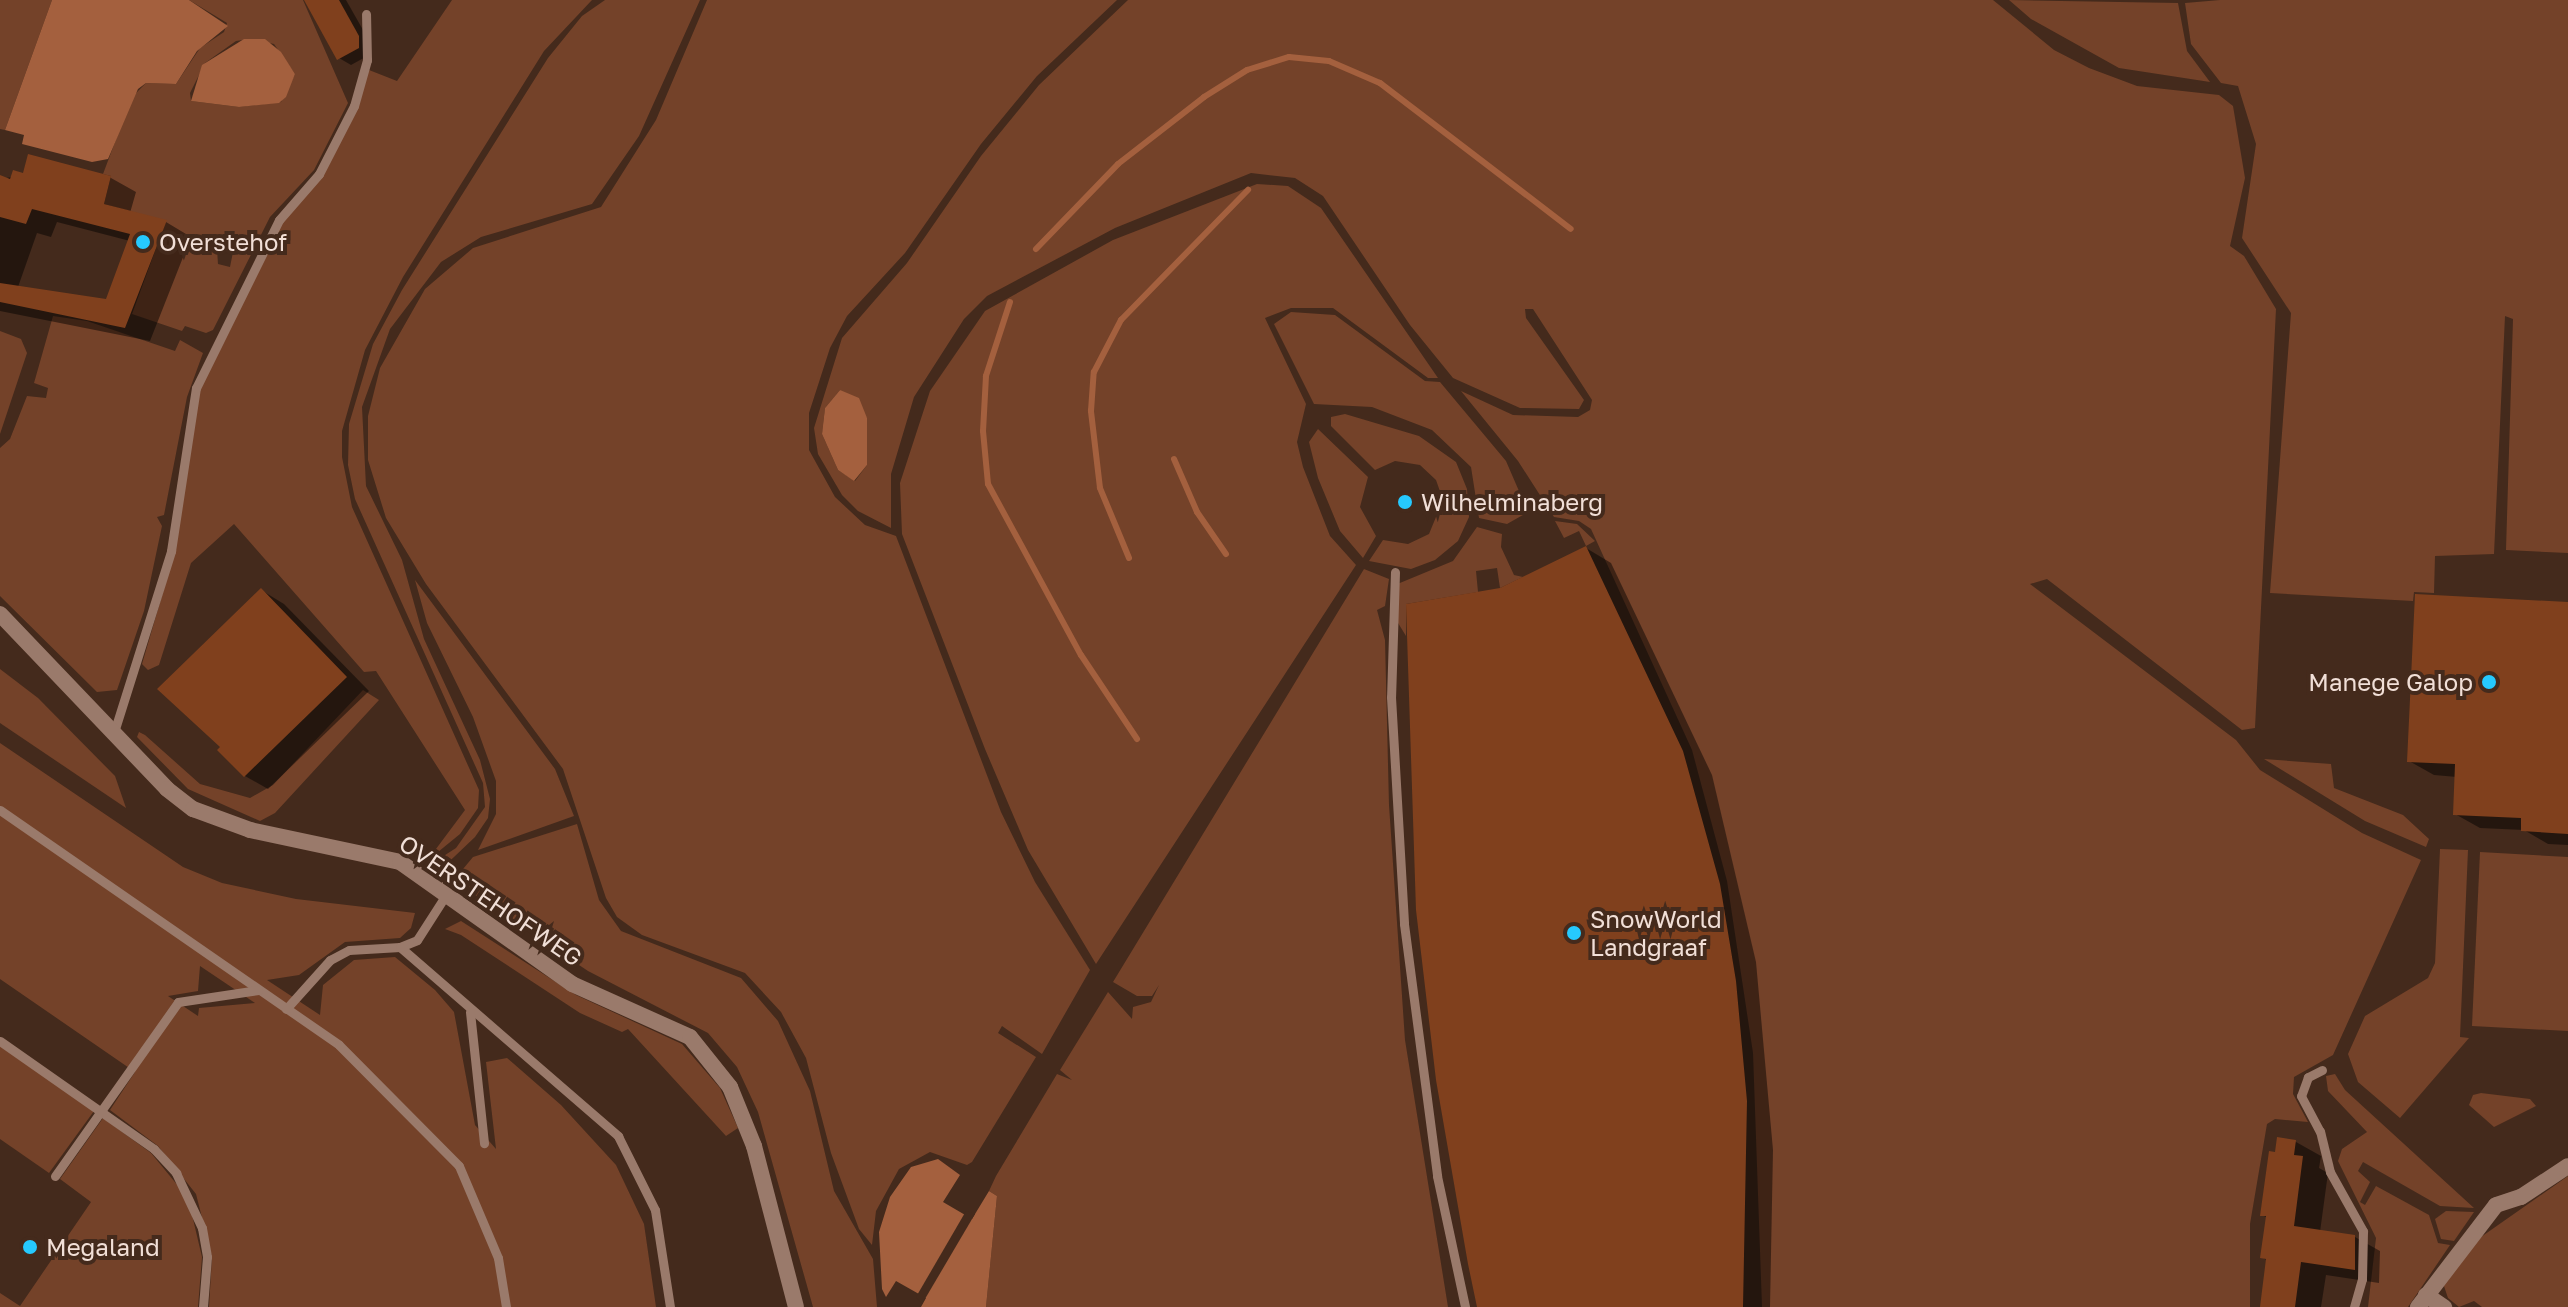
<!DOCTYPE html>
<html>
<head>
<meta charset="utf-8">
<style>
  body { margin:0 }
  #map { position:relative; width:2568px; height:1307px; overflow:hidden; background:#442a1c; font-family:"Golos Text",sans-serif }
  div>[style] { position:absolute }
  .green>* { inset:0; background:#744229 }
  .water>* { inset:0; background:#a4603e }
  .pier>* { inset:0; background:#442a1c }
  .shadow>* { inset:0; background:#0007 }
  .stream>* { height:6px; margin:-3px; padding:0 3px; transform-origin:3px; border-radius:3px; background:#a4603e }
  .building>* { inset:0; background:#80401d }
  .lane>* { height:9px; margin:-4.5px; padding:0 4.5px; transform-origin:4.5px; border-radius:4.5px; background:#9a7a6b }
  .street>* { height:16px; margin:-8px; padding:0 8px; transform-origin:8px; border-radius:8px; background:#9a7a6b }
  .dots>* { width:22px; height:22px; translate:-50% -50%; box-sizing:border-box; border:4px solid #442a1c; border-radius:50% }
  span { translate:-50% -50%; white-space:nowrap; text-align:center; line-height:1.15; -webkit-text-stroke:8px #442a1c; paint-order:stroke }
  .poi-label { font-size:24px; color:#f1dfd7 }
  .left { translate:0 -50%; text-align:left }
  .right { translate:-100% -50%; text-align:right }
  .street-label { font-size:24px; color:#f1dfd7 }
</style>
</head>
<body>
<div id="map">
  <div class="green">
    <i style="clip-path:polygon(0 0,52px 0,5px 130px,0 129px)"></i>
    <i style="clip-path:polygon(evenodd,189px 0,303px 0,348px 103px,314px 170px,270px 217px,213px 330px,206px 333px,185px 326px,182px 331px,132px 314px,166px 221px,104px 204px,111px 176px,103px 174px,132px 97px,146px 83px,176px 84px,200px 48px,224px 32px,227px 23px,189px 0,250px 39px,274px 44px,295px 74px,281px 102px,239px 107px,191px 101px,190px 93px,205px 63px,236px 41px,250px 39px,189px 0,217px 249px,233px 252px,230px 267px,218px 264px,217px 249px)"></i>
    <i style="clip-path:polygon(452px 0,592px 0,544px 51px,403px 277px,365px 350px,342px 431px,342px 457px,352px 507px,479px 790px,478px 808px,460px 834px,427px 861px,465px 810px,376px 671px,364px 672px,234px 524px,191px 563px,159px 665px,148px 670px,142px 664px,175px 551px,200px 389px,282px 223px,323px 176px,369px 70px,397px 81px)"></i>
    <i style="clip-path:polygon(605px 0,700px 0,639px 136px,592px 204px,481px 237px,441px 262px,390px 329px,362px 407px,366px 486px,402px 560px,424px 639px,480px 760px,490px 799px,488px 818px,475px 837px,434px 876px,425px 868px,456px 848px,485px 807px,483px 783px,355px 499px,348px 465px,349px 424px,373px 344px,402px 290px,548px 58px,582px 16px)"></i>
    <i style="clip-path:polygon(707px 0,1117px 0,1037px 76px,981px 144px,905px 253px,847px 316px,830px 348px,809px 413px,809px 450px,835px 497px,865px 525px,896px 536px,1001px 812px,1035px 882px,1090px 970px,1042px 1054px,1002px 1026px,998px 1033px,1036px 1057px,972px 1162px,967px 1165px,930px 1152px,899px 1169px,876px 1211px,872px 1245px,859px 1229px,831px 1153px,806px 1058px,781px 1012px,745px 973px,642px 935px,617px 917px,606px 898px,563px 769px,426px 584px,386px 518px,368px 460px,368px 416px,380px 368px,425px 289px,473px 248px,601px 207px,656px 120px)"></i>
    <i style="clip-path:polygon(evenodd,1128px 0,1993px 0,2054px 50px,2089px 68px,2137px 86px,2219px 95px,2233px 106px,2245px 178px,2230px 246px,2244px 256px,2276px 309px,2255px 728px,2242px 730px,2047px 579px,2030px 584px,2236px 740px,2260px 770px,2362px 833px,2421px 860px,2333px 1055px,2294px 1077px,2293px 1094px,2308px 1122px,2275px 1119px,2267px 1124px,2250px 1224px,2250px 1307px,1762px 1307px,1753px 1053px,1727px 881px,1692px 750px,1591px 529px,1579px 521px,1554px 517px,1518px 461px,1461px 391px,1513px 415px,1578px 417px,1590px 410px,1592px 400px,1533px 309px,1525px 309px,1526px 318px,1584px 400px,1579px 409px,1520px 408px,1453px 378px,1410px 325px,1323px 196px,1295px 178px,1251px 173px,1115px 228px,987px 296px,964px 319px,914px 397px,891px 474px,891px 528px,858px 511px,842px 495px,818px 454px,814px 428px,842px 338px,907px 263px,981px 156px,1039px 85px,1128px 0,840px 390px,867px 418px,867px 465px,855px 481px,838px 470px,822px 434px,825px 408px,840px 390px)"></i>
    <i style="clip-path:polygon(2009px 0,2178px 3px,2187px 51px,2210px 82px,2119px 68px,2031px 19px)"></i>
    <i style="clip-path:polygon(2220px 0,2568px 0,2568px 553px,2506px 550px,2513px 319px,2505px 316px,2494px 554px,2435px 556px,2434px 593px,2414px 592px,2413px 601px,2270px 593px,2291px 313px,2242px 238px,2256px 144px,2238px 86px,2221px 83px,2191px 44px,2185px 3px)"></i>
    <i style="clip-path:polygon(1257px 184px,1288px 186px,1321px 208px,1438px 378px,1428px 378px,1333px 308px,1291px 308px,1265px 318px,1306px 404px,1297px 442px,1303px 467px,1330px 536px,1356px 565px,1096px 964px,1028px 850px,985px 749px,902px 534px,900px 483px,930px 391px,985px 311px,1113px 240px)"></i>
    <i style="clip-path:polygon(1291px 312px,1335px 315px,1425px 381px,1440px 382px,1506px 461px,1528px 512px,1507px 524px,1479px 518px,1471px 467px,1432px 430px,1372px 407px,1314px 404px,1274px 324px)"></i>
    <i style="clip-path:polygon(53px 316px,87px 321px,175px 351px,180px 340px,203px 353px,187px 397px,164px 515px,157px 517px,162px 526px,144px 611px,117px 690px,97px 692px,0 596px,0 448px,10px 439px,27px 396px,46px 398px,48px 388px,34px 383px)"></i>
    <i style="clip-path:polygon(0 331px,21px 339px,27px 353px,0 434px)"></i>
    <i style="clip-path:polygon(1345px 414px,1419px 436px,1456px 462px,1467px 489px,1469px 517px,1458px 541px,1435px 560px,1411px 569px,1369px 561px,1383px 540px,1408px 544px,1429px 534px,1443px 500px,1436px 480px,1420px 465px,1395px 461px,1375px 470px,1331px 426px,1331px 417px)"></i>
    <i style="clip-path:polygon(1318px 429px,1368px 477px,1360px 507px,1376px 536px,1363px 558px,1340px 531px,1318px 478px,1309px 442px)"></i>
    <i style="clip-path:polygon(1555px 521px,1577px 524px,1595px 541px,1586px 546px,1579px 531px,1564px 538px)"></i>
    <i style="clip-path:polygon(1477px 527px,1502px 534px,1501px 547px,1514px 575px,1523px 577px,1500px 588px,1497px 568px,1476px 571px,1478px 592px,1406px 604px,1406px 636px,1395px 618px,1395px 585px,1453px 561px)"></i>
    <i style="clip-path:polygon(1364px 569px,1389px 579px,1385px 606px,1377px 610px,1385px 640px,1389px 805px,1405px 1040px,1448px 1307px,986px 1307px,997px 1196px,989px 1191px,996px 1176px,1057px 1074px,1072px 1080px,1060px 1070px,1108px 992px,1132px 1019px,1133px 1007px,1151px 1002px,1159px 985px,1152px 996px,1137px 996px,1113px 982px)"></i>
    <i style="clip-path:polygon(415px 580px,555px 769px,574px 816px,478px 850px,496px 814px,496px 781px,473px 717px,427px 623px)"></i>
    <i style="clip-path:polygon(0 669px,38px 698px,115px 776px,126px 808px,0 723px)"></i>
    <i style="clip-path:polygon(363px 690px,379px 700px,275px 813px,260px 821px,188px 789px,137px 737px,139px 732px,145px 735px,200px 784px,250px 798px,273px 785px)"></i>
    <i style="clip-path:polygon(evenodd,0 743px,183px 867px,222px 883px,296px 899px,415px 913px,411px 928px,400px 938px,345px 942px,299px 975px,267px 980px,320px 1015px,323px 985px,354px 960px,395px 957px,435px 990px,454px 1012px,475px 1125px,496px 1149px,486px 1062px,507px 1058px,561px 1105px,616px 1165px,644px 1224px,656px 1307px,209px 1307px,212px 1257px,196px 1194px,158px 1146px,110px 1110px,135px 1072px,0 979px,0 743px,200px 966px,255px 1003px,199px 1008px,198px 1016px,168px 996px,198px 991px,200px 966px)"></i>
    <i style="clip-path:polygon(2264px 759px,2331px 764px,2334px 788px,2403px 815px,2429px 839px,2426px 847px,2365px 821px)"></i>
    <i style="clip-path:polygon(577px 824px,599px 900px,621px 931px,741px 978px,778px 1021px,810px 1091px,834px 1191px,873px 1259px,877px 1307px,813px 1307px,758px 1112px,737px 1067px,708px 1033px,588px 971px,453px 881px,473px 857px)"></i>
    <i style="clip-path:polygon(2440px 849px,2468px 850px,2460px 1037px,2469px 1038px,2400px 1118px,2358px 1082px,2348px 1054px,2365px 1016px,2428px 978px,2435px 963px)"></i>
    <i style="clip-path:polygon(2480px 852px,2568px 857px,2568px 1031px,2472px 1026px)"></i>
    <i style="clip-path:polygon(461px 921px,576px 995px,682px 1044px,720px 1088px,738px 1128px,726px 1136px,628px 1029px,622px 1032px,580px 1013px,461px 935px,445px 929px)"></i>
    <i style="clip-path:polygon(0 1046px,94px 1111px,49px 1173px,0 1139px)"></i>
    <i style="clip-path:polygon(2335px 1074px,2345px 1090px,2474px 1208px,2440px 1206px,2363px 1162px,2358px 1171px,2370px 1182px,2360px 1202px,2365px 1205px,2376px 1186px,2429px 1215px,2438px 1243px,2450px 1245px,2408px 1307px,2368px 1307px,2376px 1238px,2338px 1161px,2342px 1149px,2367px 1132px,2328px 1091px,2326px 1076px)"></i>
    <i style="clip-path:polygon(2481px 1093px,2530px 1099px,2536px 1106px,2494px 1127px,2469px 1105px,2473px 1095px)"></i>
    <i style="clip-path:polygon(103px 1118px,151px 1153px,188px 1198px,202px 1257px,198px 1307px,0 1307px,0 1293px,20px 1306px,91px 1202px,60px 1179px)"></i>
    <i style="clip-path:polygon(2568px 1176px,2568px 1307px,2482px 1307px,2474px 1301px,2459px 1307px,2448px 1298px,2443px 1283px,2481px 1237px)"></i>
    <i style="clip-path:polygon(2446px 1211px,2474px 1212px,2454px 1241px,2441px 1239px,2435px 1219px)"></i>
  </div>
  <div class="water">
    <i style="clip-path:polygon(52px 0,189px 0,228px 26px,197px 51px,176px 84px,146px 83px,138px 89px,108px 159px,92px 162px,22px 144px,24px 135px,5px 130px)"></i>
    <i style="clip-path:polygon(244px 39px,265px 39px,281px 52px,295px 74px,286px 97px,279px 103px,239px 107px,191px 101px,202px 65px)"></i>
    <i style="clip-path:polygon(840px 390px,859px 398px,867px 418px,867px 465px,854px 481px,838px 470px,822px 434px,825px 408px)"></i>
    <i style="clip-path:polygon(938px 1159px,960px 1175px,943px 1202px,972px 1219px,989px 1191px,997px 1196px,986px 1307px,921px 1307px,926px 1298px,896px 1281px,886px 1297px,882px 1289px,879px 1232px,890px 1197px,911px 1167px)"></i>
  </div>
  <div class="pier">
    <i style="clip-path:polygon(966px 1211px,975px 1214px,922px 1304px,916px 1297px)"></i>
  </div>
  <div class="shadow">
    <i style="clip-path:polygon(318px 0,346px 0,371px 44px,371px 54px,351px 65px,339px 58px)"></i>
    <i style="clip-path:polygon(evenodd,30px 157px,111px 178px,136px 192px,130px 213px,166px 222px,191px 237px,150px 341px,0 311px,0 179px,25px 175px,30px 157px,57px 222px,130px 241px,108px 301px,18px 287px,37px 233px,51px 237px,57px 222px)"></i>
    <i style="clip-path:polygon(1586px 548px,1611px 563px,1712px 775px,1756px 962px,1773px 1150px,1770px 1307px,1482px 1307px,1501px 590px)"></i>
    <i style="clip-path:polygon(261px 590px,284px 604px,369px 691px,268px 789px,245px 776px,222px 747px)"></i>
    <i style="clip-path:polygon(2568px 604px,2568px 845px,2548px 844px,2524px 830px,2480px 828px,2455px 814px,2457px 777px,2434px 775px,2409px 761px)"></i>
    <i style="clip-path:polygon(2296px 1142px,2321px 1156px,2319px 1168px,2328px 1173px,2320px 1232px,2355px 1237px,2380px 1251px,2379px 1283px,2326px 1275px,2321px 1307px,2262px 1307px,2268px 1261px,2262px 1257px,2268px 1218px,2262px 1215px,2277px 1154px)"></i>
  </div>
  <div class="stream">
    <i style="left:1036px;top:249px;width:118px;rotate:-46deg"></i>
    <i style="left:1118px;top:164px;width:109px;rotate:-37.9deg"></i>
    <i style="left:1204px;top:97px;width:51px;rotate:-32.1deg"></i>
    <i style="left:1247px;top:70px;width:44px;rotate:-17.2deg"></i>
    <i style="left:1289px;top:57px;width:40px;rotate:5.7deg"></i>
    <i style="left:1329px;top:61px;width:56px;rotate:23.3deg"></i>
    <i style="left:1380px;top:83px;width:240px;rotate:37.4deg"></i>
    <i style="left:1010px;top:302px;width:78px;rotate:108deg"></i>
    <i style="left:986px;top:376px;width:55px;rotate:93.1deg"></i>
    <i style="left:983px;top:431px;width:53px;rotate:84.6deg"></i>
    <i style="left:988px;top:484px;width:195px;rotate:61.5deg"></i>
    <i style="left:1081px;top:655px;width:101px;rotate:56.3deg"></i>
    <i style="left:1174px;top:459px;width:58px;rotate:66.5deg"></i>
    <i style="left:1197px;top:512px;width:51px;rotate:55.4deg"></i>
    <i style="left:1129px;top:558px;width:76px;rotate:-112.5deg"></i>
    <i style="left:1100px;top:488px;width:78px;rotate:-96.7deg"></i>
    <i style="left:1091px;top:411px;width:39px;rotate:-86deg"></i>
    <i style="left:1094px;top:372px;width:59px;rotate:-62.6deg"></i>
    <i style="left:1121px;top:320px;width:182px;rotate:-45.7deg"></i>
  </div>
  <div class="building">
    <i style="clip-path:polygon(304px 0,339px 0,359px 36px,359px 48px,337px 60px)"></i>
    <i style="clip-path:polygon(28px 154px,111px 176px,104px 204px,167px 220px,125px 328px,0 302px,0 283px,106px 299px,130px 234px,32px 209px,26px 224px,0 217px,0 175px,10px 179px,13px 170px,23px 173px)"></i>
    <i style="clip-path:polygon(1586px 546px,1683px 751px,1720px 884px,1736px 981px,1747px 1101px,1743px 1307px,1477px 1307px,1468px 1264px,1436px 1080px,1416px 910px,1406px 604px,1500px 588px)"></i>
    <i style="clip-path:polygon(261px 588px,347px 677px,244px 777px,217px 750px,220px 747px,157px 689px)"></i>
    <i style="clip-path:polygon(2415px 594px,2568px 602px,2568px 834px,2521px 831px,2521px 818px,2453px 815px,2455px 764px,2407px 762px)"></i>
    <i style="clip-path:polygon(2277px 1137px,2296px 1140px,2294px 1155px,2303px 1156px,2294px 1226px,2355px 1235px,2355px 1270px,2301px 1262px,2295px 1307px,2260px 1307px,2266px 1259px,2260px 1258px,2266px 1216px,2260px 1216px,2269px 1151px,2275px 1152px)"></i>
  </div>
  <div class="lane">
    <i style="left:1395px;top:572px;width:125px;rotate:91.8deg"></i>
    <i style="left:1391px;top:697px;width:227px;rotate:86.7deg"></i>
    <i style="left:1404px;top:924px;width:254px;rotate:82.5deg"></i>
    <i style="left:1437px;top:1176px;width:134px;rotate:77.9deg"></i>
    <i style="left:115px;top:729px;width:187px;rotate:-72.5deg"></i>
    <i style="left:171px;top:551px;width:165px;rotate:-81.3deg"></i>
    <i style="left:196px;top:388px;width:187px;rotate:-63.7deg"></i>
    <i style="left:279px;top:220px;width:61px;rotate:-49deg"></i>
    <i style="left:319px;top:174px;width:76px;rotate:-62.8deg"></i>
    <i style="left:354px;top:106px;width:48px;rotate:-74.2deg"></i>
    <i style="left:367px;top:60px;width:46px;rotate:-91.2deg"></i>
    <i style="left:0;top:810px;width:412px;rotate:34.7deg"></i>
    <i style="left:339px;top:1045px;width:170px;rotate:45.2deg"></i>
    <i style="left:459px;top:1166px;width:100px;rotate:67deg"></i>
    <i style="left:498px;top:1258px;width:50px;rotate:80.7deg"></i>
    <i style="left:400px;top:947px;width:289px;rotate:40.9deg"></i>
    <i style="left:618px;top:1136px;width:83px;rotate:63.4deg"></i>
    <i style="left:655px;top:1210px;width:98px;rotate:81.2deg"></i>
    <i style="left:286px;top:1009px;width:66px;rotate:-48.1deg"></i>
    <i style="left:330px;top:960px;width:21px;rotate:-28deg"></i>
    <i style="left:349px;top:950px;width:51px;rotate:-3.4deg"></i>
    <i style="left:400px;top:947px;width:18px;rotate:-22deg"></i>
    <i style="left:417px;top:940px;width:50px;rotate:-57.3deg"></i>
    <i style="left:470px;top:1012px;width:132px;rotate:83.9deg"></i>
    <i style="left:0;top:1041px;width:188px;rotate:35deg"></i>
    <i style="left:154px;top:1149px;width:33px;rotate:47deg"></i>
    <i style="left:176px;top:1173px;width:61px;rotate:64.7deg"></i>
    <i style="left:202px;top:1228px;width:29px;rotate:80deg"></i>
    <i style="left:207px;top:1257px;width:50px;rotate:94.6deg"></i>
    <i style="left:2322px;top:1070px;width:16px;rotate:153deg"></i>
    <i style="left:2308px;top:1077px;width:20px;rotate:110deg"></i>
    <i style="left:2301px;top:1096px;width:40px;rotate:62deg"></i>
    <i style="left:2320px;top:1131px;width:42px;rotate:76.3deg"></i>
    <i style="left:2330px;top:1172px;width:68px;rotate:60.8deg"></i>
    <i style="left:2363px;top:1231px;width:48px;rotate:91.2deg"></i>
    <i style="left:2362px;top:1279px;width:29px;rotate:106deg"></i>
    <i style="left:55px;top:1176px;width:213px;rotate:-54.7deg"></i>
    <i style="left:178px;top:1002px;width:81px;rotate:-8.5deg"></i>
  </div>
  <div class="street">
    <i style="left:0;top:614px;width:242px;rotate:46.3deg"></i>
    <i style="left:167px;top:789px;width:33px;rotate:38deg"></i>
    <i style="left:193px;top:809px;width:61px;rotate:20.2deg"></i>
    <i style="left:250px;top:830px;width:153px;rotate:12deg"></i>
    <i style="left:400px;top:862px;width:211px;rotate:35.3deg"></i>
    <i style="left:572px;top:984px;width:129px;rotate:24.2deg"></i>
    <i style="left:690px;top:1037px;width:64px;rotate:51.3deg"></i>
    <i style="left:730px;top:1087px;width:64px;rotate:67.9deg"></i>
    <i style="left:754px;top:1146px;width:166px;rotate:75.4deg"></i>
    <i style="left:2426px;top:1295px;width:22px;rotate:34deg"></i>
    <i style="left:2418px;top:1307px;width:128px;rotate:-52.6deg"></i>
    <i style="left:2496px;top:1205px;width:26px;rotate:-18deg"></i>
    <i style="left:2521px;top:1197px;width:56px;rotate:-33.4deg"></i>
  </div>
  <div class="dots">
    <i style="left:143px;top:242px;background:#26c9fe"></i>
    <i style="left:1405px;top:502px;background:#26c9fe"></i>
    <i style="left:2489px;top:682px;background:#26c9fe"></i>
    <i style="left:1574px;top:933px;background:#26c9fe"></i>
    <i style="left:30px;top:1247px;background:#26c9fe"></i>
  </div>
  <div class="poi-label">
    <span class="left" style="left:159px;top:242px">Overstehof</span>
    <span class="left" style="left:1421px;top:502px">Wilhelminaberg</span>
    <span class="right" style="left:2473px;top:682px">Manege Galop</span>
    <span class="left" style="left:1590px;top:933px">SnowWorld<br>Landgraaf</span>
    <span class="left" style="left:46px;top:1247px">Megaland</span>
  </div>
  <div class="street-label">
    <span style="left:491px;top:900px;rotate:34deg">OVERSTEHOFWEG</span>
  </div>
</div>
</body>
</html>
